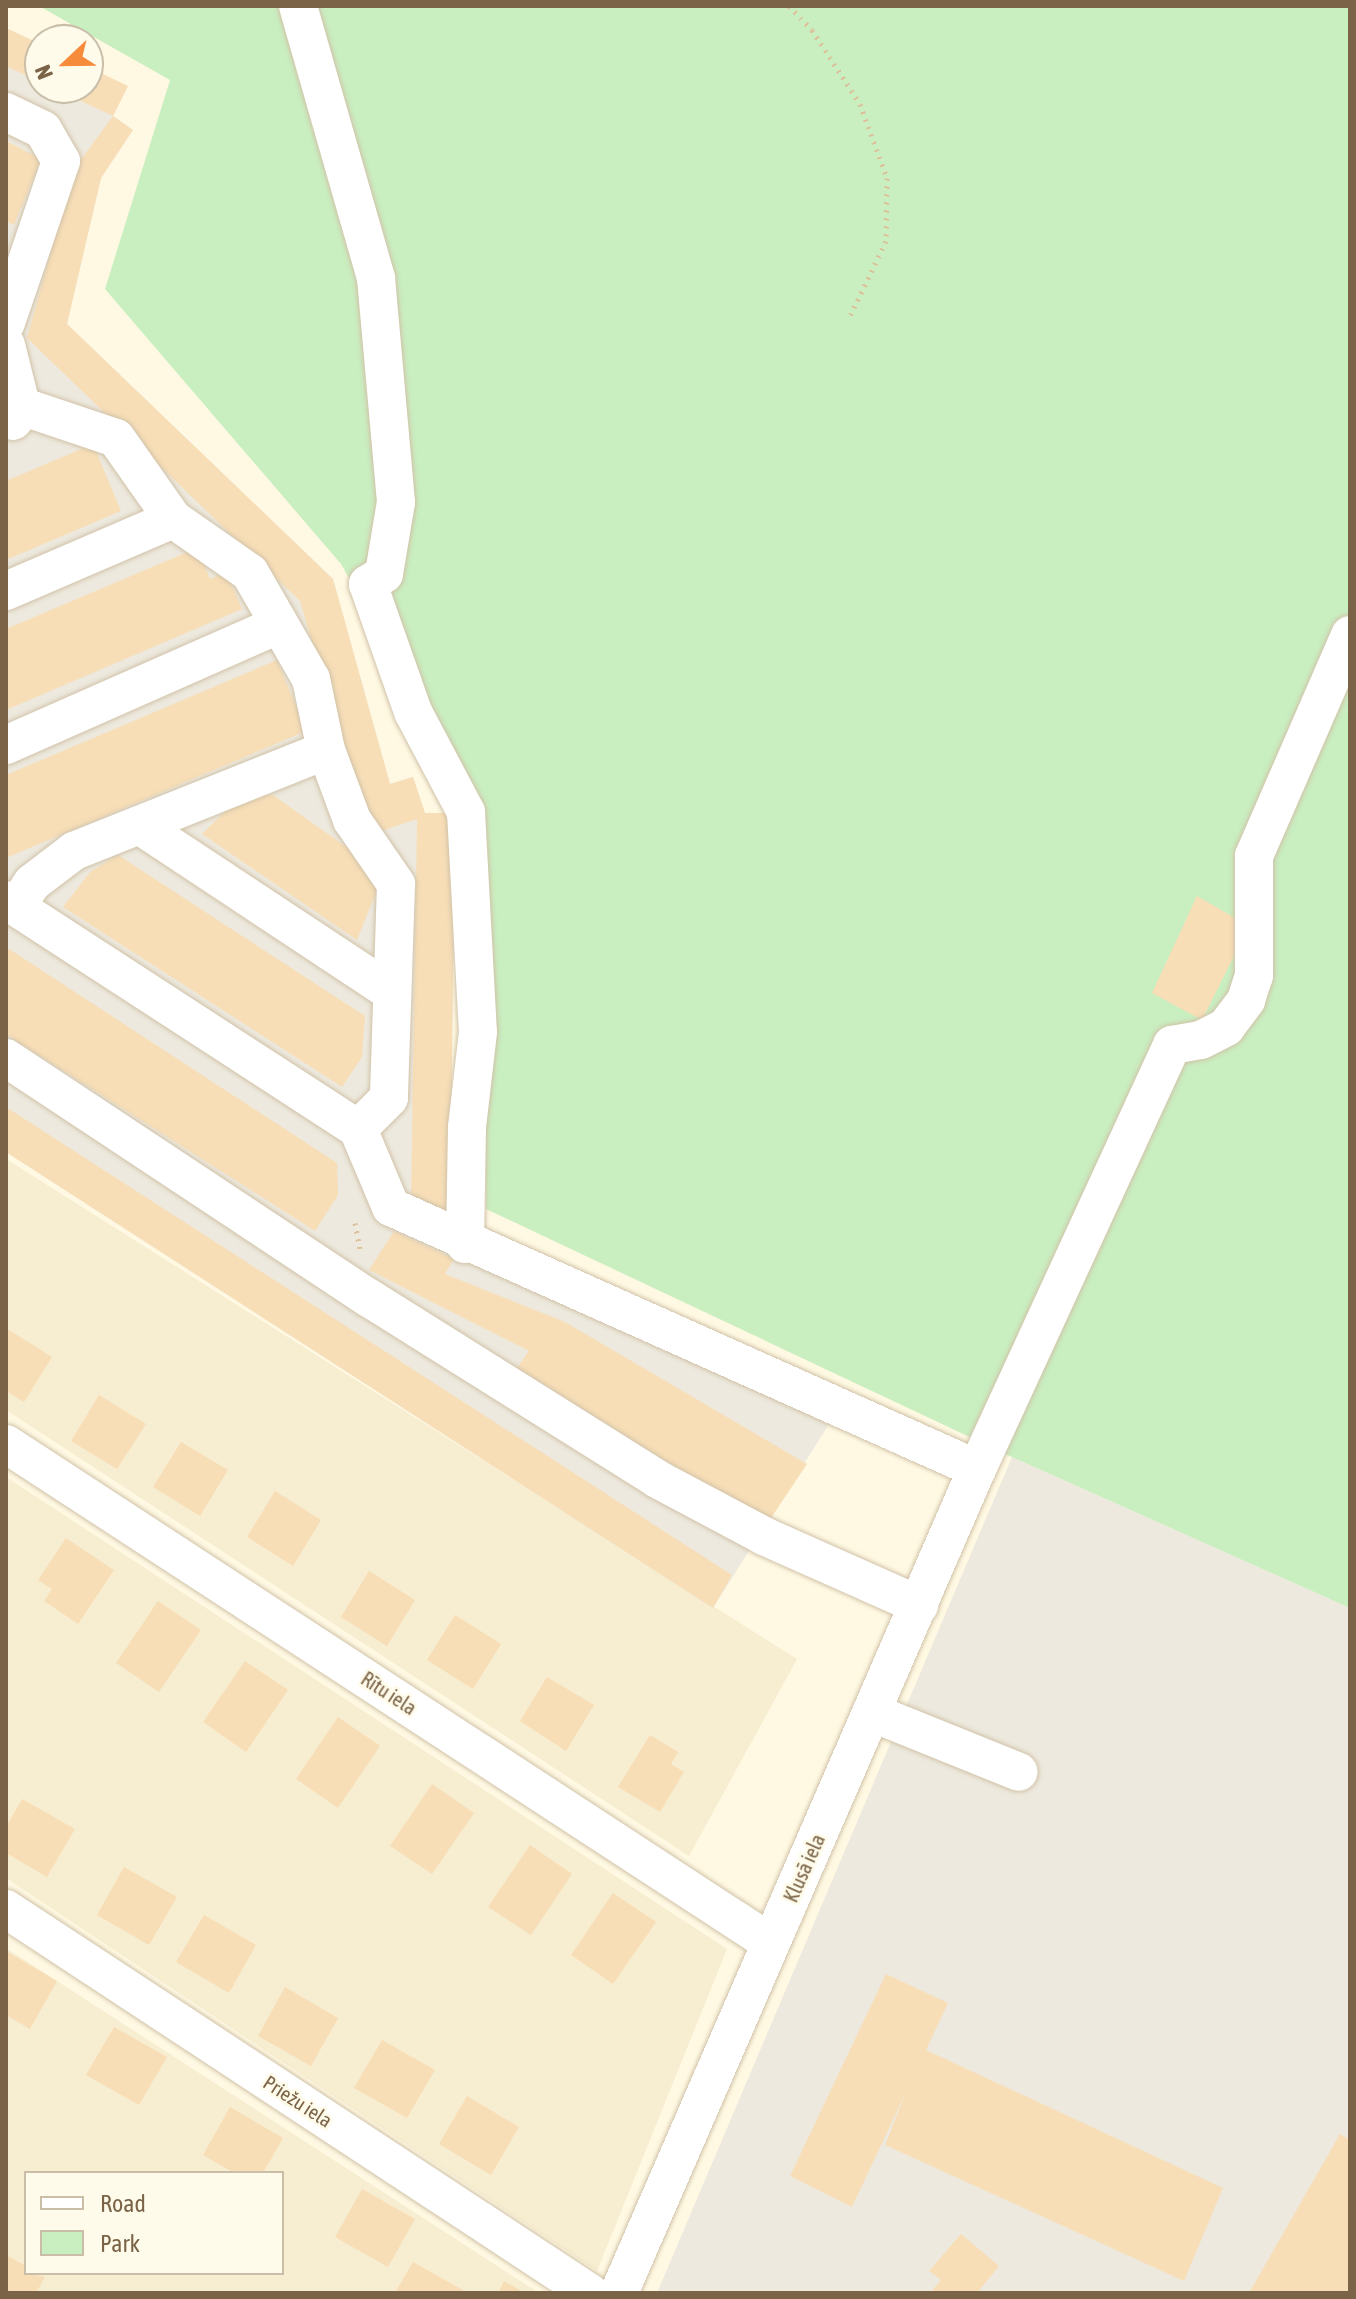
<!DOCTYPE html>
<html>
<head>
<meta charset="utf-8">
<style>
  body { margin:0 }
  #map { position:relative; width:1356px; height:2299px; overflow:hidden; background:#fff9e3; font-family:"Asap Condensed",sans-serif }
  div>[style] { position:absolute }
  .residential>* { inset:0; background:#f7edd0 }
  .industrial>* { inset:0; background:#ede9de }
  .green>* { inset:0; background:#c9eec0 }
  .building>* { inset:0; background:#f7deb7 }
  .path>* { height:5px; margin-top:-2.5px; transform-origin:0; background:repeating-linear-gradient(90deg,#dcc19a 0 2px,transparent 0 8px) }
  .roads { filter:drop-shadow(0 0 2px #d1c2a8) drop-shadow(0 0 2px #d1c2a8) }
  .minor>* { height:38px; margin:-19px; padding:0 19px; transform-origin:19px; border-radius:19px; background:#fff }
  span { translate:-50% -50%; white-space:nowrap; text-align:center; line-height:1.15; -webkit-text-stroke:6px #fffbeb; paint-order:stroke }
  .street-label { font-size:20px; color:#7a6346 }
  .frame { position:absolute; inset:0; border:8px solid #7a6346; pointer-events:none }
  .legend { position:absolute; left:24px; top:2171px; width:260px; height:104px; box-sizing:border-box; background:#fffbeb; border:2px solid #cabea9; margin:0; padding:10px 14px; list-style:none; font-size:24px; color:#7a6346 }
  .legend li { display:flex; align-items:center; gap:16px; height:40px }
  .legend b { width:40px; border:2px solid #cabea9 }
  .north { position:absolute; left:24px; top:24px; width:80px; height:80px; box-sizing:border-box; background:#fffbeb; border:2px solid #cabea9; border-radius:50%; rotate:248deg; font-size:22px; font-weight:700; line-height:32px; text-align:center; color:#7a6346 }
  .north::after { content:''; display:block; margin:auto; width:28px; height:36px; background:#f58b3b; clip-path:polygon(50% 0,100% 100%,50% 72%,0 100%) }
</style>
</head>
<body>
<div id="map">
  <div class="residential">
    <i style="clip-path:polygon(6px 1159px,797px 1659px,689px 1856px,6px 1410px)"></i>
    <i style="clip-path:polygon(6px 1477px,727px 1949px,597px 2271px,6px 1878px)"></i>
    <i style="clip-path:polygon(evenodd,6px 1948px,539px 2293px,6px 2293px,6px 1948px,26px 2173px,282px 2173px,282px 2273px,26px 2273px,26px 2173px)"></i>
  </div>
  <div class="industrial">
    <i style="clip-path:polygon(6px 28px,40px 44px,40px 88px,128px 86px,113px 116px,133px 130px,101px 178px,67px 324px,333px 579px,390px 784px,413px 777px,425px 813px,455px 813px,450px 1221px,843px 1402px,713px 1608px,6px 1152px)"></i>
    <i style="clip-path:polygon(1012px 1457px,1350px 1608px,1350px 2293px,657px 2293px)"></i>
  </div>
  <div class="green">
    <i style="clip-path:polygon(39px 6px,1350px 6px,1350px 1608px,1012px 1457px,486px 1209px,482px 812px,341px 564px,105px 289px,170px 80px)"></i>
  </div>
  <div class="building">
    <i style="clip-path:polygon(6px 28px,40px 44px,40px 82px,6px 66px)"></i>
    <i style="clip-path:polygon(88px 67px,128px 86px,113px 116px,53px 88px,88px 88px)"></i>
    <i style="clip-path:polygon(113px 116px,133px 130px,101px 178px,67px 324px,333px 579px,390px 784px,413px 777px,425px 813px,455px 813px,450px 1221px,411px 1201px,417px 819px,375px 833px,355px 788px,300px 601px,27px 338px,74px 169px)"></i>
    <i style="clip-path:polygon(6px 141px,41px 159px,14px 225px,6px 221px)"></i>
    <i style="clip-path:polygon(93px 444px,121px 511px,6px 560px,6px 481px)"></i>
    <i style="clip-path:polygon(197px 548px,210px 579px,226px 572px,242px 609px,6px 710px,6px 629px)"></i>
    <i style="clip-path:polygon(277px 660px,306px 731px,6px 858px,6px 775px)"></i>
    <i style="clip-path:polygon(242px 795px,273px 795px,362px 858px,377px 890px,357px 940px,202px 834px)"></i>
    <i style="clip-path:polygon(118px 855px,365px 1016px,362px 1057px,342px 1087px,63px 907px,90px 872px)"></i>
    <i style="clip-path:polygon(1197px 896px,1249px 926px,1202px 1020px,1152px 993px)"></i>
    <i style="clip-path:polygon(6px 947px,337px 1163px,338px 1195px,315px 1231px,6px 1034px)"></i>
    <i style="clip-path:polygon(6px 1107px,732px 1575px,713px 1608px,6px 1152px)"></i>
    <i style="clip-path:polygon(394px 1231px,454px 1259px,445px 1274px,565px 1322px,807px 1464px,767px 1524px,517px 1368px,529px 1351px,369px 1270px)"></i>
    <i style="clip-path:polygon(6px 1328px,52px 1357px,24px 1402px,6px 1391px)"></i>
    <i style="clip-path:polygon(99px 1395px,146px 1424px,117px 1469px,71px 1441px)"></i>
    <i style="clip-path:polygon(181px 1442px,228px 1470px,200px 1516px,153px 1487px)"></i>
    <i style="clip-path:polygon(275px 1491px,321px 1520px,293px 1566px,247px 1537px)"></i>
    <i style="clip-path:polygon(66px 1538px,114px 1570px,78px 1624px,44px 1601px,52px 1589px,38px 1580px)"></i>
    <i style="clip-path:polygon(369px 1571px,415px 1600px,387px 1646px,341px 1617px)"></i>
    <i style="clip-path:polygon(158px 1601px,201px 1630px,159px 1692px,116px 1663px)"></i>
    <i style="clip-path:polygon(455px 1615px,501px 1644px,473px 1689px,427px 1660px)"></i>
    <i style="clip-path:polygon(245px 1661px,288px 1690px,246px 1752px,203px 1722px)"></i>
    <i style="clip-path:polygon(547px 1677px,594px 1705px,566px 1751px,520px 1721px)"></i>
    <i style="clip-path:polygon(338px 1717px,380px 1746px,338px 1808px,296px 1779px)"></i>
    <i style="clip-path:polygon(650px 1735px,678px 1752px,671px 1764px,684px 1772px,660px 1812px,618px 1787px)"></i>
    <i style="clip-path:polygon(432px 1784px,474px 1813px,432px 1874px,390px 1846px)"></i>
    <i style="clip-path:polygon(22px 1799px,75px 1829px,47px 1877px,6px 1853px,6px 1827px)"></i>
    <i style="clip-path:polygon(530px 1845px,572px 1874px,531px 1935px,488px 1907px)"></i>
    <i style="clip-path:polygon(124px 1867px,177px 1897px,149px 1945px,97px 1915px)"></i>
    <i style="clip-path:polygon(613px 1893px,656px 1922px,613px 1984px,571px 1955px)"></i>
    <i style="clip-path:polygon(204px 1915px,256px 1945px,229px 1993px,176px 1962px)"></i>
    <i style="clip-path:polygon(6px 1951px,57px 1981px,30px 2029px,6px 2015px)"></i>
    <i style="clip-path:polygon(886px 1974px,948px 2003px,926px 2050px,1223px 2188px,1184px 2281px,885px 2145px,907px 2090px,852px 2207px,790px 2176px)"></i>
    <i style="clip-path:polygon(285px 1987px,338px 2018px,311px 2066px,258px 2036px)"></i>
    <i style="clip-path:polygon(114px 2027px,167px 2057px,139px 2105px,86px 2075px)"></i>
    <i style="clip-path:polygon(382px 2040px,435px 2070px,407px 2118px,354px 2088px)"></i>
    <i style="clip-path:polygon(467px 2096px,519px 2127px,491px 2175px,439px 2144px)"></i>
    <i style="clip-path:polygon(230px 2107px,283px 2138px,263px 2173px,234px 2173px,203px 2155px)"></i>
    <i style="clip-path:polygon(1340px 2134px,1350px 2140px,1350px 2293px,1249px 2293px)"></i>
    <i style="clip-path:polygon(362px 2189px,415px 2219px,388px 2267px,335px 2237px)"></i>
    <i style="clip-path:polygon(961px 2234px,999px 2266px,977px 2293px,930px 2293px,941px 2280px,929px 2271px)"></i>
    <i style="clip-path:polygon(6px 2255px,26px 2266px,26px 2273px,45px 2277px,36px 2293px,6px 2293px)"></i>
    <i style="clip-path:polygon(413px 2262px,468px 2293px,395px 2293px)"></i>
    <i style="clip-path:polygon(504px 2281px,525px 2293px,498px 2293px)"></i>
  </div>
  <div class="path">
    <i style="left:789px;top:6px;width:33px;rotate:46deg"></i>
    <i style="left:812px;top:30px;width:88px;rotate:57deg"></i>
    <i style="left:860px;top:104px;width:79px;rotate:70deg"></i>
    <i style="left:887px;top:178px;width:63px;rotate:90.9deg"></i>
    <i style="left:886px;top:241px;width:88px;rotate:115.7deg"></i>
    <i style="left:355px;top:1223px;width:26px;rotate:79deg"></i>
  </div>
  <div class="roads">
    <div class="minor">
      <i style="left:298px;top:6px;width:283px;rotate:74deg"></i>
      <i style="left:376px;top:278px;width:225px;rotate:84.9deg"></i>
      <i style="left:396px;top:502px;width:73px;rotate:99.5deg"></i>
      <i style="left:384px;top:574px;width:19px;rotate:148deg"></i>
      <i style="left:368px;top:584px;width:136px;rotate:70.6deg"></i>
      <i style="left:413px;top:712px;width:113px;rotate:62.1deg"></i>
      <i style="left:466px;top:812px;width:220px;rotate:86.9deg"></i>
      <i style="left:478px;top:1032px;width:96px;rotate:96.6deg"></i>
      <i style="left:467px;top:1127px;width:117px;rotate:91deg"></i>
      <i style="left:6px;top:112px;width:41px;rotate:25.9deg"></i>
      <i style="left:43px;top:130px;width:36px;rotate:60deg"></i>
      <i style="left:61px;top:161px;width:171px;rotate:108.8deg"></i>
      <i style="left:6px;top:345px;width:66px;rotate:76deg"></i>
      <i style="left:22px;top:409px;width:15px;rotate:127deg"></i>
      <i style="left:6px;top:401px;width:116px;rotate:18.6deg"></i>
      <i style="left:116px;top:438px;width:99px;rotate:54.9deg"></i>
      <i style="left:173px;top:519px;width:94px;rotate:35deg"></i>
      <i style="left:250px;top:573px;width:122px;rotate:60.1deg"></i>
      <i style="left:311px;top:679px;width:73px;rotate:78.1deg"></i>
      <i style="left:326px;top:750px;width:75px;rotate:69.6deg"></i>
      <i style="left:352px;top:820px;width:78px;rotate:55.5deg"></i>
      <i style="left:396px;top:884px;width:214px;rotate:91.9deg"></i>
      <i style="left:389px;top:1098px;width:44px;rotate:135deg"></i>
      <i style="left:358px;top:1129px;width:420px;rotate:-147deg"></i>
      <i style="left:6px;top:591px;width:182px;rotate:-23.3deg"></i>
      <i style="left:6px;top:745px;width:295px;rotate:-23.8deg"></i>
      <i style="left:139px;top:825px;width:302px;rotate:33.5deg"></i>
      <i style="left:16px;top:907px;width:29px;rotate:-56deg"></i>
      <i style="left:32px;top:883px;width:53px;rotate:-37.3deg"></i>
      <i style="left:74px;top:851px;width:271px;rotate:-21.8deg"></i>
      <i style="left:6px;top:1058px;width:435px;rotate:33.5deg"></i>
      <i style="left:369px;top:1298px;width:340px;rotate:32.1deg"></i>
      <i style="left:657px;top:1479px;width:121px;rotate:28deg"></i>
      <i style="left:764px;top:1536px;width:170px;rotate:24deg"></i>
      <i style="left:358px;top:1129px;width:85px;rotate:67.1deg"></i>
      <i style="left:391px;top:1207px;width:642px;rotate:24.09deg"></i>
      <i style="left:6px;top:1444px;width:913px;rotate:33.12deg"></i>
      <i style="left:873px;top:1713px;width:157px;rotate:22deg"></i>
      <i style="left:6px;top:1909px;width:699px;rotate:33.33deg"></i>
      <i style="left:619px;top:2293px;width:898px;rotate:-66.52deg"></i>
      <i style="left:977px;top:1469px;width:467px;rotate:-65.3deg"></i>
      <i style="left:1172px;top:1045px;width:29px;rotate:-10deg"></i>
      <i style="left:1201px;top:1040px;width:28px;rotate:-27deg"></i>
      <i style="left:1226px;top:1027px;width:34px;rotate:-53deg"></i>
      <i style="left:1246px;top:1000px;width:25px;rotate:-72deg"></i>
      <i style="left:1254px;top:976px;width:120px;rotate:-90deg"></i>
      <i style="left:1254px;top:856px;width:241px;rotate:-66.5deg"></i>
    </div>
  </div>
  <div class="street-label">
    <span style="left:389px;top:1693px;rotate:33deg">Rītu iela</span>
    <span style="left:804px;top:1868px;rotate:-66deg">Klusā iela</span>
    <span style="left:298px;top:2101px;rotate:33deg">Priežu iela</span>
  </div>
  <div class="frame"></div>
  <ul class="legend">
  <li><b style="height:10px;background:#fff"></b>Road</li>
  <li><b style="height:22px;background:#c9eec0"></b>Park</li>
  </ul>
  <div class="north">N</div>
</div>
</body>
</html>
